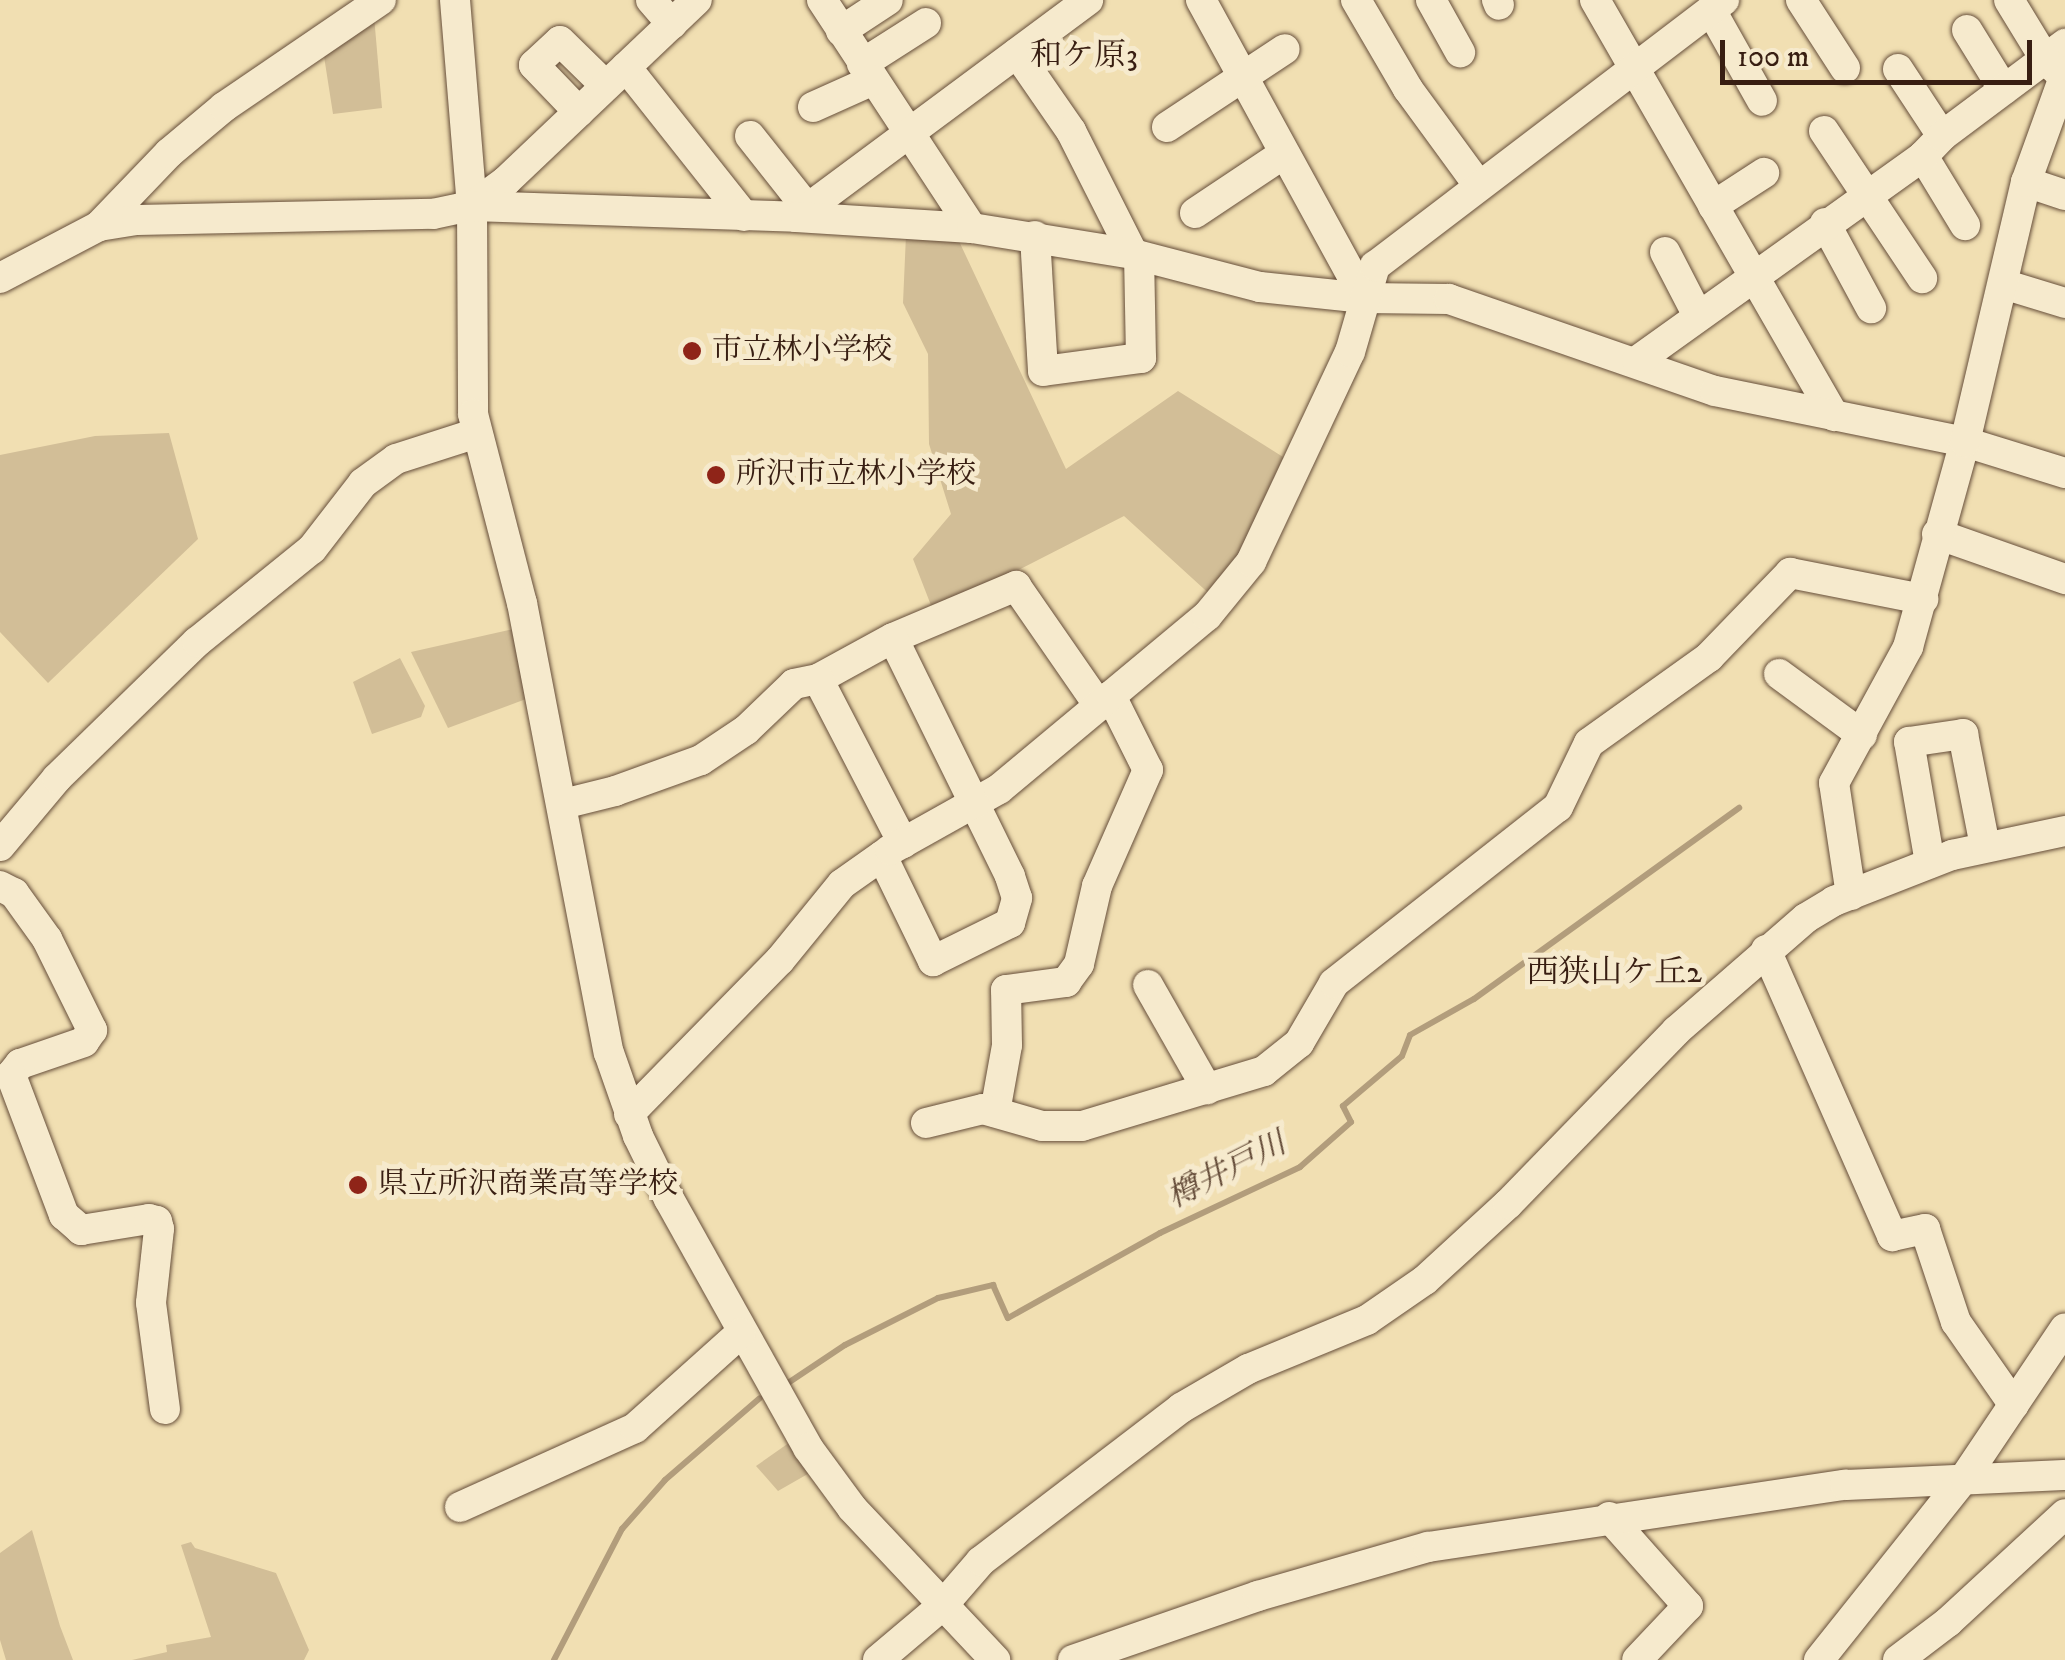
<!DOCTYPE html>
<html>
<head>
<meta charset="utf-8">
<style>
  body { margin:0 }
  #map { position:relative; width:2065px; height:1660px; overflow:hidden; background:#f1dfb2; font-family:"IM FELL DW Pica","Noto Serif JP",serif }
  div>[style] { position:absolute }
  .green>* { inset:0; background:#d2be97 }
  .stream>* { height:6px; margin:-3px; padding:0 3px; transform-origin:3px; border-radius:3px; background:#b29d7c }
  .roads { filter:drop-shadow(0 0 2px #664e3a) drop-shadow(0 0 2px #664e3a) }
  .minor>* { height:30px; margin:-15px; padding:0 15px; transform-origin:15px; border-radius:15px; background:#f6eacd }
  .dots>* { width:28px; height:28px; translate:-50% -50%; box-sizing:border-box; border:5px solid #f6eacd; border-radius:50% }
  span { translate:-50% -50%; white-space:nowrap; text-align:center; line-height:1.15; -webkit-text-stroke:10px #f6eacd; paint-order:stroke }
  .poi-label { font-size:30px; color:#381e12 }
  .left { translate:0 -50%; text-align:left }
  .neighbourhood-label { font-size:32px; color:#381e12 }
  .water-label { font-size:32px; color:#634a37; font-style:italic }
  .scale { position:absolute; left:1720px; top:40px; width:312px; height:45px; box-sizing:border-box; border:5px solid #381e12; border-top:0; padding-left:12px; font-size:30px; line-height:35px; white-space:nowrap; color:#381e12; -webkit-text-stroke:8px #f6eacd; paint-order:stroke }
</style>
</head>
<body>
<div id="map">
  <div class="green">
    <i style="clip-path:polygon(374px 16px,382px 108px,333px 114px,323px 50px)"></i>
    <i style="clip-path:polygon(906px 235px,958px 239px,1066px 469px,1178px 391px,1291px 462px,1215px 599px,1124px 516px,934px 613px,913px 559px,951px 514px,929px 444px,928px 354px,903px 303px)"></i>
    <i style="clip-path:polygon(169px 433px,198px 539px,48px 683px,0 632px,0 455px,95px 436px)"></i>
    <i style="clip-path:polygon(518px 628px,534px 696px,448px 728px,411px 652px)"></i>
    <i style="clip-path:polygon(400px 658px,425px 706px,421px 717px,372px 734px,353px 682px)"></i>
    <i style="clip-path:polygon(793px 1440px,813px 1471px,778px 1491px,756px 1466px)"></i>
    <i style="clip-path:polygon(32px 1530px,60px 1626px,73px 1660px,6px 1660px,0 1640px,0 1553px)"></i>
    <i style="clip-path:polygon(191px 1542px,195px 1548px,276px 1573px,309px 1650px,304px 1660px,132px 1660px,167px 1652px,166px 1645px,211px 1637px,181px 1545px)"></i>
  </div>
  <div class="stream">
    <i style="left:785px;top:1385px;width:72px;rotate:-33.7deg"></i>
    <i style="left:845px;top:1345px;width:104px;rotate:-26.8deg"></i>
    <i style="left:938px;top:1298px;width:57px;rotate:-13.3deg"></i>
    <i style="left:993px;top:1285px;width:36px;rotate:66deg"></i>
    <i style="left:1008px;top:1318px;width:174px;rotate:-29.2deg"></i>
    <i style="left:1160px;top:1233px;width:155px;rotate:-25.2deg"></i>
    <i style="left:1300px;top:1167px;width:68px;rotate:-41.4deg"></i>
    <i style="left:1351px;top:1122px;width:18px;rotate:-117deg"></i>
    <i style="left:1343px;top:1106px;width:77px;rotate:-40.3deg"></i>
    <i style="left:1402px;top:1056px;width:22px;rotate:-69deg"></i>
    <i style="left:1410px;top:1035px;width:73px;rotate:-29.4deg"></i>
    <i style="left:1474px;top:999px;width:327px;rotate:-35.8deg"></i>
    <i style="left:554px;top:1660px;width:148px;rotate:-62.6deg"></i>
    <i style="left:622px;top:1529px;width:65px;rotate:-48.7deg"></i>
    <i style="left:665px;top:1480px;width:125px;rotate:-40.8deg"></i>
  </div>
  <div class="roads">
    <div class="minor">
      <i style="left:455px;top:0;width:207px;rotate:85.3deg"></i>
      <i style="left:472px;top:206px;width:208px;rotate:89.7deg"></i>
      <i style="left:473px;top:414px;width:195px;rotate:75.5deg"></i>
      <i style="left:522px;top:603px;width:458px;rotate:79.1deg"></i>
      <i style="left:609px;top:1053px;width:88px;rotate:70.7deg"></i>
      <i style="left:638px;top:1136px;width:70px;rotate:63.8deg"></i>
      <i style="left:669px;top:1199px;width:285px;rotate:60.8deg"></i>
      <i style="left:808px;top:1448px;width:74px;rotate:53.7deg"></i>
      <i style="left:852px;top:1508px;width:209px;rotate:46.7deg"></i>
      <i style="left:651px;top:0;width:32px;rotate:49deg"></i>
      <i style="left:822px;top:0;width:273px;rotate:56.7deg"></i>
      <i style="left:1201px;top:0;width:340px;rotate:61.3deg"></i>
      <i style="left:1356px;top:0;width:103px;rotate:59.7deg"></i>
      <i style="left:1408px;top:89px;width:120px;rotate:53.8deg"></i>
      <i style="left:1431px;top:0;width:60px;rotate:60.9deg"></i>
      <i style="left:1497px;top:0;width:5px;rotate:68deg"></i>
      <i style="left:1595px;top:0;width:480px;rotate:60.1deg"></i>
      <i style="left:1801px;top:0;width:81px;rotate:57.1deg"></i>
      <i style="left:1711px;top:10px;width:104px;rotate:60.7deg"></i>
      <i style="left:1967px;top:30px;width:70px;rotate:58.3deg"></i>
      <i style="left:841px;top:31px;width:56px;rotate:-33.4deg"></i>
      <i style="left:1017px;top:53px;width:95px;rotate:55.3deg"></i>
      <i style="left:1071px;top:131px;width:138px;rotate:63.2deg"></i>
      <i style="left:862px;top:64px;width:76px;rotate:-32.6deg"></i>
      <i style="left:626px;top:67px;width:190px;rotate:51.6deg"></i>
      <i style="left:1898px;top:69px;width:80px;rotate:56.7deg"></i>
      <i style="left:813px;top:107px;width:66px;rotate:-24.2deg"></i>
      <i style="left:579px;top:112px;width:65px;rotate:-133.8deg"></i>
      <i style="left:534px;top:65px;width:35px;rotate:-43deg"></i>
      <i style="left:560px;top:41px;width:64px;rotate:44.4deg"></i>
      <i style="left:1167px;top:127px;width:141px;rotate:-33.5deg"></i>
      <i style="left:1824px;top:131px;width:177px;rotate:56.3deg"></i>
      <i style="left:750px;top:136px;width:92px;rotate:51.6deg"></i>
      <i style="left:1923px;top:156px;width:81px;rotate:58.7deg"></i>
      <i style="left:2026px;top:182px;width:41px;rotate:18.4deg"></i>
      <i style="left:472px;top:206px;width:42px;rotate:-36.3deg"></i>
      <i style="left:506px;top:181px;width:263px;rotate:-43.5deg"></i>
      <i style="left:1713px;top:206px;width:61px;rotate:-32.9deg"></i>
      <i style="left:1195px;top:213px;width:105px;rotate:-33.7deg"></i>
      <i style="left:796px;top:217px;width:364px;rotate:-36.6deg"></i>
      <i style="left:1825px;top:223px;width:97px;rotate:61.6deg"></i>
      <i style="left:99px;top:226px;width:101px;rotate:-46.2deg"></i>
      <i style="left:169px;top:153px;width:72px;rotate:-39.9deg"></i>
      <i style="left:224px;top:107px;width:190px;rotate:-34.3deg"></i>
      <i style="left:1035px;top:236px;width:135px;rotate:86.6deg"></i>
      <i style="left:1043px;top:371px;width:99px;rotate:-7.6deg"></i>
      <i style="left:1141px;top:358px;width:102px;rotate:-91.1deg"></i>
      <i style="left:1665px;top:252px;width:72px;rotate:62.7deg"></i>
      <i style="left:0;top:278px;width:112px;rotate:-27.7deg"></i>
      <i style="left:99px;top:226px;width:38px;rotate:-9deg"></i>
      <i style="left:137px;top:220px;width:296px;rotate:-1.2deg"></i>
      <i style="left:433px;top:214px;width:40px;rotate:-12deg"></i>
      <i style="left:472px;top:206px;width:324px;rotate:1.9deg"></i>
      <i style="left:796px;top:217px;width:176px;rotate:3.6deg"></i>
      <i style="left:972px;top:228px;width:163px;rotate:9.2deg"></i>
      <i style="left:1133px;top:254px;width:131px;rotate:14.6deg"></i>
      <i style="left:1260px;top:287px;width:105px;rotate:6deg"></i>
      <i style="left:1364px;top:298px;width:85px;rotate:0.7deg"></i>
      <i style="left:1449px;top:299px;width:281px;rotate:19.1deg"></i>
      <i style="left:1715px;top:391px;width:255px;rotate:11.5deg"></i>
      <i style="left:1965px;top:442px;width:105px;rotate:17.2deg"></i>
      <i style="left:2003px;top:284px;width:65px;rotate:17deg"></i>
      <i style="left:1637px;top:361px;width:352px;rotate:-35.6deg"></i>
      <i style="left:1923px;top:156px;width:28px;rotate:-46deg"></i>
      <i style="left:1942px;top:136px;width:154px;rotate:-36.8deg"></i>
      <i style="left:1937px;top:534px;width:136px;rotate:19.4deg"></i>
      <i style="left:1779px;top:674px;width:103px;rotate:36.3deg"></i>
      <i style="left:818px;top:679px;width:85px;rotate:-28.7deg"></i>
      <i style="left:893px;top:638px;width:134px;rotate:-22.9deg"></i>
      <i style="left:1016px;top:586px;width:146px;rotate:55.3deg"></i>
      <i style="left:563px;top:804px;width:54px;rotate:-14deg"></i>
      <i style="left:615px;top:791px;width:91px;rotate:-19.8deg"></i>
      <i style="left:701px;top:760px;width:54px;rotate:-33.7deg"></i>
      <i style="left:746px;top:730px;width:66px;rotate:-43.8deg"></i>
      <i style="left:794px;top:684px;width:25px;rotate:-12deg"></i>
      <i style="left:818px;top:679px;width:185px;rotate:62.6deg"></i>
      <i style="left:0;top:846px;width:89px;rotate:-50deg"></i>
      <i style="left:57px;top:778px;width:195px;rotate:-44.2deg"></i>
      <i style="left:197px;top:642px;width:148px;rotate:-39deg"></i>
      <i style="left:312px;top:549px;width:83px;rotate:-52.3deg"></i>
      <i style="left:363px;top:483px;width:41px;rotate:-36deg"></i>
      <i style="left:396px;top:459px;width:85px;rotate:-17.8deg"></i>
      <i style="left:882px;top:856px;width:117px;rotate:64.1deg"></i>
      <i style="left:933px;top:961px;width:86px;rotate:-26.3deg"></i>
      <i style="left:1010px;top:923px;width:26px;rotate:-74deg"></i>
      <i style="left:1017px;top:898px;width:23px;rotate:-108deg"></i>
      <i style="left:1010px;top:876px;width:265px;rotate:-116.2deg"></i>
      <i style="left:1930px;top:863px;width:123px;rotate:-99.8deg"></i>
      <i style="left:1909px;top:742px;width:55px;rotate:-8.4deg"></i>
      <i style="left:1963px;top:734px;width:114px;rotate:78.9deg"></i>
      <i style="left:0;top:886px;width:16px;rotate:27deg"></i>
      <i style="left:14px;top:893px;width:57px;rotate:54.3deg"></i>
      <i style="left:47px;top:939px;width:102px;rotate:63.7deg"></i>
      <i style="left:92px;top:1030px;width:14px;rotate:124deg"></i>
      <i style="left:84px;top:1042px;width:68px;rotate:161deg"></i>
      <i style="left:20px;top:1064px;width:14px;rotate:129deg"></i>
      <i style="left:11px;top:1075px;width:150px;rotate:69.3deg"></i>
      <i style="left:64px;top:1215px;width:23px;rotate:41deg"></i>
      <i style="left:81px;top:1230px;width:69px;rotate:-9.2deg"></i>
      <i style="left:149px;top:1219px;width:8px;rotate:14deg"></i>
      <i style="left:157px;top:1221px;width:8px;rotate:76deg"></i>
      <i style="left:159px;top:1229px;width:74px;rotate:96.2deg"></i>
      <i style="left:151px;top:1303px;width:107px;rotate:82.5deg"></i>
      <i style="left:1851px;top:895px;width:113px;rotate:-98.6deg"></i>
      <i style="left:1834px;top:783px;width:155px;rotate:-61.4deg"></i>
      <i style="left:1908px;top:647px;width:213px;rotate:-74.5deg"></i>
      <i style="left:1965px;top:442px;width:267px;rotate:-76.8deg"></i>
      <i style="left:2026px;top:182px;width:112px;rotate:-70.1deg"></i>
      <i style="left:2064px;top:77px;width:26px;rotate:-137deg"></i>
      <i style="left:2045px;top:59px;width:69px;rotate:-121.4deg"></i>
      <i style="left:1766px;top:950px;width:313px;rotate:66.2deg"></i>
      <i style="left:1892px;top:1236px;width:34px;rotate:-12deg"></i>
      <i style="left:1925px;top:1229px;width:98px;rotate:71.6deg"></i>
      <i style="left:1956px;top:1322px;width:101px;rotate:55.1deg"></i>
      <i style="left:1148px;top:985px;width:120px;rotate:60.4deg"></i>
      <i style="left:995px;top:1112px;width:68px;rotate:-79.8deg"></i>
      <i style="left:1007px;top:1045px;width:55px;rotate:-91deg"></i>
      <i style="left:1006px;top:990px;width:61px;rotate:-7.6deg"></i>
      <i style="left:1066px;top:982px;width:22px;rotate:-54deg"></i>
      <i style="left:1079px;top:964px;width:80px;rotate:-77deg"></i>
      <i style="left:1097px;top:886px;width:127px;rotate:-66.3deg"></i>
      <i style="left:1148px;top:770px;width:83px;rotate:-116.6deg"></i>
      <i style="left:629px;top:1114px;width:216px;rotate:-45.6deg"></i>
      <i style="left:780px;top:960px;width:98px;rotate:-50.8deg"></i>
      <i style="left:842px;top:884px;width:59px;rotate:-35.3deg"></i>
      <i style="left:890px;top:850px;width:125px;rotate:-29.2deg"></i>
      <i style="left:999px;top:789px;width:271px;rotate:-39.8deg"></i>
      <i style="left:1207px;top:616px;width:70px;rotate:-50.8deg"></i>
      <i style="left:1251px;top:562px;width:232px;rotate:-64.8deg"></i>
      <i style="left:1350px;top:352px;width:90px;rotate:-73.8deg"></i>
      <i style="left:1375px;top:266px;width:439px;rotate:-37.3deg"></i>
      <i style="left:926px;top:1123px;width:59px;rotate:-13.8deg"></i>
      <i style="left:983px;top:1109px;width:61px;rotate:16.1deg"></i>
      <i style="left:1042px;top:1126px;width:40px"></i>
      <i style="left:1082px;top:1126px;width:190px;rotate:-16.8deg"></i>
      <i style="left:1264px;top:1071px;width:45px;rotate:-38.7deg"></i>
      <i style="left:1299px;top:1043px;width:69px;rotate:-59.7deg"></i>
      <i style="left:1334px;top:983px;width:285px;rotate:-38.2deg"></i>
      <i style="left:1558px;top:807px;width:71px;rotate:-64.2deg"></i>
      <i style="left:1589px;top:743px;width:148px;rotate:-35.6deg"></i>
      <i style="left:1709px;top:657px;width:117px;rotate:-46deg"></i>
      <i style="left:1790px;top:573px;width:136px;rotate:11.1deg"></i>
      <i style="left:460px;top:1507px;width:192px;rotate:-24.3deg"></i>
      <i style="left:635px;top:1428px;width:142px;rotate:-41.9deg"></i>
      <i style="left:1609px;top:1517px;width:119px;rotate:48.4deg"></i>
      <i style="left:1688px;top:1606px;width:74px;rotate:133.4deg"></i>
      <i style="left:878px;top:1660px;width:85px;rotate:-40.2deg"></i>
      <i style="left:943px;top:1605px;width:58px;rotate:-49.2deg"></i>
      <i style="left:981px;top:1561px;width:252px;rotate:-37.4deg"></i>
      <i style="left:1181px;top:1408px;width:78px;rotate:-30.2deg"></i>
      <i style="left:1248px;top:1369px;width:129px;rotate:-22.4deg"></i>
      <i style="left:1367px;top:1320px;width:70px;rotate:-34.6deg"></i>
      <i style="left:1425px;top:1280px;width:113px;rotate:-42.5deg"></i>
      <i style="left:1508px;top:1204px;width:241px;rotate:-45.8deg"></i>
      <i style="left:1676px;top:1031px;width:172px;rotate:-41deg"></i>
      <i style="left:1806px;top:918px;width:33px;rotate:-31deg"></i>
      <i style="left:1834px;top:901px;width:127px;rotate:-21.3deg"></i>
      <i style="left:1952px;top:855px;width:116px;rotate:-12deg"></i>
      <i style="left:1073px;top:1660px;width:196px;rotate:-19.1deg"></i>
      <i style="left:1258px;top:1596px;width:177px;rotate:-16.1deg"></i>
      <i style="left:1428px;top:1547px;width:422px;rotate:-8.5deg"></i>
      <i style="left:1845px;top:1485px;width:220px;rotate:-2.6deg"></i>
      <i style="left:1819px;top:1660px;width:234px;rotate:-51.4deg"></i>
      <i style="left:1965px;top:1477px;width:179px;rotate:-56.1deg"></i>
      <i style="left:1898px;top:1660px;width:63px;rotate:-37.2deg"></i>
      <i style="left:1948px;top:1622px;width:159px;rotate:-42.7deg"></i>
    </div>
  </div>
  <div class="dots">
    <i style="left:692px;top:351px;background:#8f2418"></i>
    <i style="left:716px;top:475px;background:#8f2418"></i>
    <i style="left:358px;top:1185px;background:#8f2418"></i>
  </div>
  <div class="poi-label">
    <span class="left" style="left:712px;top:351px">市立林小学校</span>
    <span class="left" style="left:736px;top:475px">所沢市立林小学校</span>
    <span class="left" style="left:378px;top:1185px">県立所沢商業高等学校</span>
  </div>
  <div class="neighbourhood-label">
    <span style="left:1084px;top:56px">和ケ原3</span>
    <span style="left:1614px;top:973px">西狭山ケ丘2</span>
  </div>
  <div class="water-label">
    <span style="left:1227px;top:1171px;rotate:-27deg">樽井戸川</span>
  </div>
  <div class="scale">100 m</div>
</div>
</body>
</html>
